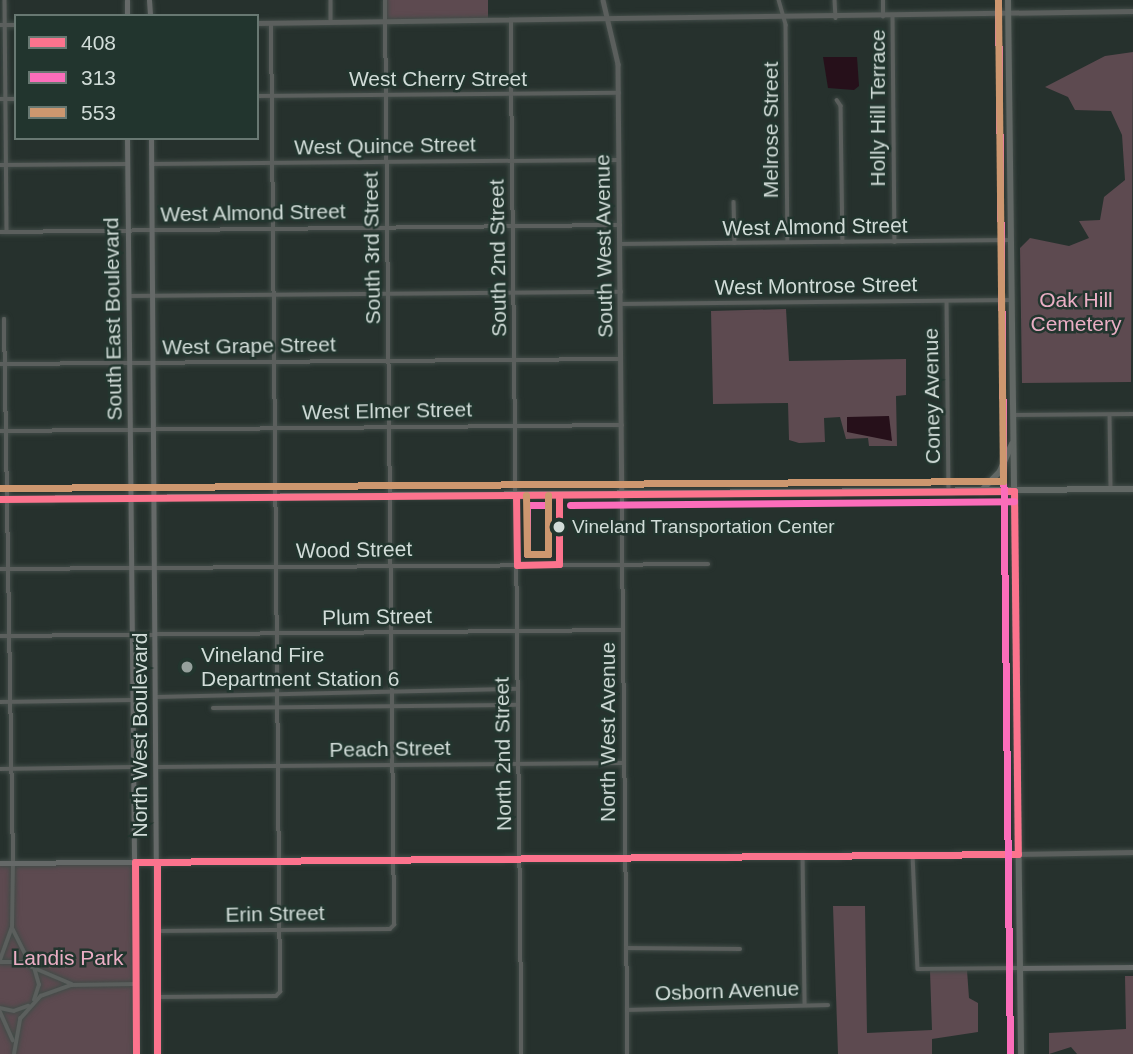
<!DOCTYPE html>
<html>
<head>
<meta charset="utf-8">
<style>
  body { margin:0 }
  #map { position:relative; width:1133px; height:1054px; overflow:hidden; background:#26312d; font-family:Arial,sans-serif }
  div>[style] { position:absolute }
  .green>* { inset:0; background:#5d4a50 }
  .water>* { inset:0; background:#26101a }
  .roads { filter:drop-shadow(0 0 2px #424c48) drop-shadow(0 0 2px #424c48) }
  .minor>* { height:3.5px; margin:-1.75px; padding:0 1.75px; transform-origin:1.75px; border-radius:1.75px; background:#5b5f5d }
  .tertiary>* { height:4.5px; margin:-2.25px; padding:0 2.25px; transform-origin:2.25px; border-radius:2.25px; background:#5b5f5d }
  .secondary>* { height:5px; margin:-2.5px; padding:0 2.5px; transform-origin:2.5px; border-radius:2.5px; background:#656968 }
  .primary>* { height:6px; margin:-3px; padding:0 3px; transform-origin:3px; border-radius:3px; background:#626865 }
  .bus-1>* { height:7px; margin:-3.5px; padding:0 3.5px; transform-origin:3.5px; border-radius:3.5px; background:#fc738d }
  .bus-2>* { height:7px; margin:-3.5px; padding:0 3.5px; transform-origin:3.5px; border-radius:3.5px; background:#fb6dba }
  .bus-3>* { height:7px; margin:-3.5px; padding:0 3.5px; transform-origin:3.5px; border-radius:3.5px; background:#cd976f }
  .dots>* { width:19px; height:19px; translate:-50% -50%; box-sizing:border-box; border:4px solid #22352e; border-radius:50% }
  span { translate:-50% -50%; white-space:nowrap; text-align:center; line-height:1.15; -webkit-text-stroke:5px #22352e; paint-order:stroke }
  .bus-label { font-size:19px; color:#d1dcd8 }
  .left { translate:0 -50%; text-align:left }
  .street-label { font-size:21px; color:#d1dcd8 }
  .park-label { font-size:21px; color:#eaaec4 }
  .poi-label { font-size:21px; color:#d1dcd8 }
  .legend { position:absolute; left:14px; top:14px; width:245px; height:126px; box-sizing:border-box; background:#22352e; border:2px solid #687872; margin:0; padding:9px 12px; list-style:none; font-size:21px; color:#d1dcd8 }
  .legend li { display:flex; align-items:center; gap:14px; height:35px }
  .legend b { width:35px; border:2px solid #687872 }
</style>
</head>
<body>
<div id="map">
  <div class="green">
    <i style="clip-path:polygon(385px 0,488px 0,488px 22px,385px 23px)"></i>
    <i style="clip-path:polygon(1133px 52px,1131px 382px,1022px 383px,1020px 248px,1030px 238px,1069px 246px,1089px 238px,1079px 221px,1100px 220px,1104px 197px,1125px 180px,1122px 135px,1111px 111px,1075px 110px,1068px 97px,1045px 87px,1105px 56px)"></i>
    <i style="clip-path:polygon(786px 309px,789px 361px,906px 359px,906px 395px,896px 396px,897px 446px,869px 446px,868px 438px,846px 439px,840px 417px,824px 418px,825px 442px,799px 443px,789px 440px,788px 403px,713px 404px,711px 311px)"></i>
    <i style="clip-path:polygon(135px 862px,136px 1054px,0 1054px,0 863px)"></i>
    <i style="clip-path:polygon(833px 906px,865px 906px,867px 1033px,932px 1030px,930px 971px,967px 970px,969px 998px,978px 1003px,978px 1032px,932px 1039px,932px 1054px,838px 1054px)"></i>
    <i style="clip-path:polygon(1125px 976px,1133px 976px,1133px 1054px,1077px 1054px,1071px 1047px,1049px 1054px,1049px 1033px,1126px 1029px)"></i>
  </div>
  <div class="water">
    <i style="clip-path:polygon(823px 57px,857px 57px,859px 86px,854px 90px,828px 88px)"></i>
    <i style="clip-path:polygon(889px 416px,892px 441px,847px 432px,847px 417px)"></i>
  </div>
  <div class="roads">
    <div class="minor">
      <i style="left:5px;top:0;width:232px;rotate:89.5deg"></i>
      <i style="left:331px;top:0;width:22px;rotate:90deg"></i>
      <i style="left:779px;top:0;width:26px;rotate:74deg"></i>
      <i style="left:786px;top:25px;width:217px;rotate:89.5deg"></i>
      <i style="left:835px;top:0;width:18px;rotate:87deg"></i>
      <i style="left:883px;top:17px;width:17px;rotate:-90deg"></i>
      <i style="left:893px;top:17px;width:225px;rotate:89.5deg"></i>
      <i style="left:511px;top:21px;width:1033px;rotate:89.39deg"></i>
      <i style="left:257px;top:96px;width:362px;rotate:-0.5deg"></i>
      <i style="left:0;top:99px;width:16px"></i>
      <i style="left:837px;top:100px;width:7px;rotate:56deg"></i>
      <i style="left:841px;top:106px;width:136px;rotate:89.2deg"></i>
      <i style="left:151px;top:164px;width:468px;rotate:-0.5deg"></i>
      <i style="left:0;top:165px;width:127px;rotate:-0.5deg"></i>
      <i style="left:734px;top:202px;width:41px;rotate:88.6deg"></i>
      <i style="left:0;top:232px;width:620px;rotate:-0.65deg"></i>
      <i style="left:620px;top:244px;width:390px;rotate:-0.6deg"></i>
      <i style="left:129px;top:296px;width:492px;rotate:-0.5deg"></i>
      <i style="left:947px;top:301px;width:190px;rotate:89.4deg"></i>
      <i style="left:621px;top:304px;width:390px;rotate:-0.6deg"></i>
      <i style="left:0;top:364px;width:621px;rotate:-0.46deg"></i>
      <i style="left:1013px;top:415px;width:120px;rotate:-0.5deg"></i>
      <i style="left:1110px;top:415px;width:73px;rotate:89.2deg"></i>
      <i style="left:0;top:431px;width:622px;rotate:-0.55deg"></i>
      <i style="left:622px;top:494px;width:560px;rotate:89.39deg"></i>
      <i style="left:0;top:569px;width:708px;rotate:-0.4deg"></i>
      <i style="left:0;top:636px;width:623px;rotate:-0.55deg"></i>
      <i style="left:156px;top:697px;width:362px;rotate:-1.3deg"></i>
      <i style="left:0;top:702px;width:132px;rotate:-0.9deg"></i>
      <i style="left:213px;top:708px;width:305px;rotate:-0.6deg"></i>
      <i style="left:157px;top:767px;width:467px;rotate:-0.5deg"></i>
      <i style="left:0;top:769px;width:133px;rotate:-0.9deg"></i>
      <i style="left:803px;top:855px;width:150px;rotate:89.2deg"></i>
      <i style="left:913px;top:855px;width:114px;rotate:87.5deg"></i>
      <i style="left:918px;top:969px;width:102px;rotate:-0.6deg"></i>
      <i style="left:13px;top:929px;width:42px;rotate:63.4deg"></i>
      <i style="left:32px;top:967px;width:43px;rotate:23deg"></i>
      <i style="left:157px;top:931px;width:233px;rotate:-0.5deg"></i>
      <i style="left:390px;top:929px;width:6px;rotate:-45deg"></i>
      <i style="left:394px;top:925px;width:925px;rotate:-90.56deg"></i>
      <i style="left:626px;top:948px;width:114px;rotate:0.5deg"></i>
      <i style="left:0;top:960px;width:35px;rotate:-70deg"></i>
      <i style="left:12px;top:927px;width:64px;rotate:-89.1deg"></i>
      <i style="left:13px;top:863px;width:544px;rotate:-90.95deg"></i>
      <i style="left:0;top:962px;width:26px"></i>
      <i style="left:157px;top:997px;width:119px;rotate:-0.5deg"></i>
      <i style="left:276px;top:996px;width:6px;rotate:-45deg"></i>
      <i style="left:280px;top:992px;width:969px;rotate:-90.53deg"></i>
      <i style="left:34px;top:1000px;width:16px;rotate:-72deg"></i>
      <i style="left:39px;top:985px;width:15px;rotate:-106deg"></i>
      <i style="left:0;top:1008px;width:14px;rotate:12deg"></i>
      <i style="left:14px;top:1011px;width:15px;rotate:-20deg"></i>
      <i style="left:627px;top:1010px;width:201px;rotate:-1.4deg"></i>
      <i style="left:0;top:1011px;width:32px;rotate:66deg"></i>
      <i style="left:14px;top:1054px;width:36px;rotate:-80deg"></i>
      <i style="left:20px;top:1019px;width:31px;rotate:-48deg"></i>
      <i style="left:41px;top:996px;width:32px;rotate:-20deg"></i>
      <i style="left:71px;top:985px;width:65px;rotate:-0.9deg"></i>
    </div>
    <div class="tertiary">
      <i style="left:603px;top:0;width:66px;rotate:76.8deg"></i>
      <i style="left:618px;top:64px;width:429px;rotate:89.5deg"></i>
      <i style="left:257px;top:23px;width:876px;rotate:-0.78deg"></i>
      <i style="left:0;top:25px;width:16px"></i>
      <i style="left:1018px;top:854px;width:115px;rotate:-1deg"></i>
    </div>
    <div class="secondary">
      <i style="left:127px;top:0;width:16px;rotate:90deg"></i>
      <i style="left:149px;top:0;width:16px;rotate:86deg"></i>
      <i style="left:127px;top:138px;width:916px;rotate:89.44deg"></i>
      <i style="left:151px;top:138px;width:916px;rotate:89.62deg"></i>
      <i style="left:0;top:863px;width:1018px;rotate:-0.51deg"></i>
      <i style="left:1020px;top:968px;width:113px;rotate:-0.5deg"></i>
    </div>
    <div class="primary">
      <i style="left:1008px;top:0;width:1054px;rotate:89.29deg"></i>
      <i style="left:981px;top:491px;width:28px;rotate:-46deg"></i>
      <i style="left:1000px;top:471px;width:30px;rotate:-66deg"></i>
      <i style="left:0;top:499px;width:1133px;rotate:-0.51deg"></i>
    </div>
  </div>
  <div class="bus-1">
    <i style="left:516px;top:495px;width:70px;rotate:89.2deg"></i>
    <i style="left:517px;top:565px;width:42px;rotate:-1.4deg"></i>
    <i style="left:559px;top:564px;width:69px;rotate:-90deg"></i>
    <i style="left:0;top:499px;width:1014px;rotate:-0.45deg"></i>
    <i style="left:1014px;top:491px;width:363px;rotate:89.4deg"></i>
    <i style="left:1018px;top:854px;width:883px;rotate:179.48deg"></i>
    <i style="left:135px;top:862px;width:192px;rotate:89.7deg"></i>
    <i style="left:157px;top:862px;width:192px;rotate:90deg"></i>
  </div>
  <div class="bus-2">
    <i style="left:998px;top:0;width:1054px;rotate:89.35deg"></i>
    <i style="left:527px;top:505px;width:21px"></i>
    <i style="left:548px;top:505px;width:49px;rotate:90deg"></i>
    <i style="left:548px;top:554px;width:21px;rotate:180deg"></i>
    <i style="left:527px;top:554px;width:49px;rotate:-90deg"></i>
    <i style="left:570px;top:505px;width:444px;rotate:-0.5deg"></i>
  </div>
  <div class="bus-3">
    <i style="left:0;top:488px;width:1003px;rotate:-0.4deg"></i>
    <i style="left:1003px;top:481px;width:481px;rotate:-90.6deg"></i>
    <i style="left:526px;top:495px;width:59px;rotate:89deg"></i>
    <i style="left:527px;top:554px;width:21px"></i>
    <i style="left:548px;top:554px;width:59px;rotate:-90deg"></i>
  </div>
  <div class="dots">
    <i style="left:559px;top:527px;background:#d1dcd8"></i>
    <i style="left:187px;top:667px;background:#95a09c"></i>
  </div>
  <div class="bus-label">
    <span class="left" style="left:572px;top:527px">Vineland Transportation Center</span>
  </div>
  <div class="street-label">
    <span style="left:438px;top:79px">West Cherry Street</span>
    <span style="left:878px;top:108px;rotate:-90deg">Holly Hill Terrace</span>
    <span style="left:771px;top:130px;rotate:-90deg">Melrose Street</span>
    <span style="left:385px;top:146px;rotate:-1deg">West Quince Street</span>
    <span style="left:253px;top:213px;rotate:-1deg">West Almond Street</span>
    <span style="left:815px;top:227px;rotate:-1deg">West Almond Street</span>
    <span style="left:604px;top:246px;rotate:-91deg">South West Avenue</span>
    <span style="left:372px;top:248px;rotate:-91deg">South 3rd Street</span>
    <span style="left:498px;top:258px;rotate:-91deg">South 2nd Street</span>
    <span style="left:816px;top:286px;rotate:-1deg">West Montrose Street</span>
    <span style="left:113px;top:319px;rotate:-91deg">South East Boulevard</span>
    <span style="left:249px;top:346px;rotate:-1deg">West Grape Street</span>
    <span style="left:932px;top:396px;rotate:-91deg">Coney Avenue</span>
    <span style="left:387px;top:411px;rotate:-1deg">West Elmer Street</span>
    <span style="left:354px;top:550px;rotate:-1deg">Wood Street</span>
    <span style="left:377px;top:617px;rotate:-1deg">Plum Street</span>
    <span style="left:608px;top:732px;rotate:-90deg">North West Avenue</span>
    <span style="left:140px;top:735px;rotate:-90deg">North West Boulevard</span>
    <span style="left:390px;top:749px;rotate:-1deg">Peach Street</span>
    <span style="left:503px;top:754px;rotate:-91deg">North 2nd Street</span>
    <span style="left:275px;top:914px;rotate:-1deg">Erin Street</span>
    <span style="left:727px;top:991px;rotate:-2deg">Osborn Avenue</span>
  </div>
  <div class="park-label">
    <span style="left:1076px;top:312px">Oak Hill<br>Cemetery</span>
    <span style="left:68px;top:958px">Landis Park</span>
  </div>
  <div class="poi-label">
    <span class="left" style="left:201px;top:667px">Vineland Fire<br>Department Station 6</span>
  </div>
  <ul class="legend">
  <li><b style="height:9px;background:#fc738d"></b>408</li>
  <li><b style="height:9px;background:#fb6dba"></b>313</li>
  <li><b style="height:9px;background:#cd976f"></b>553</li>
  </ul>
</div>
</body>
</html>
